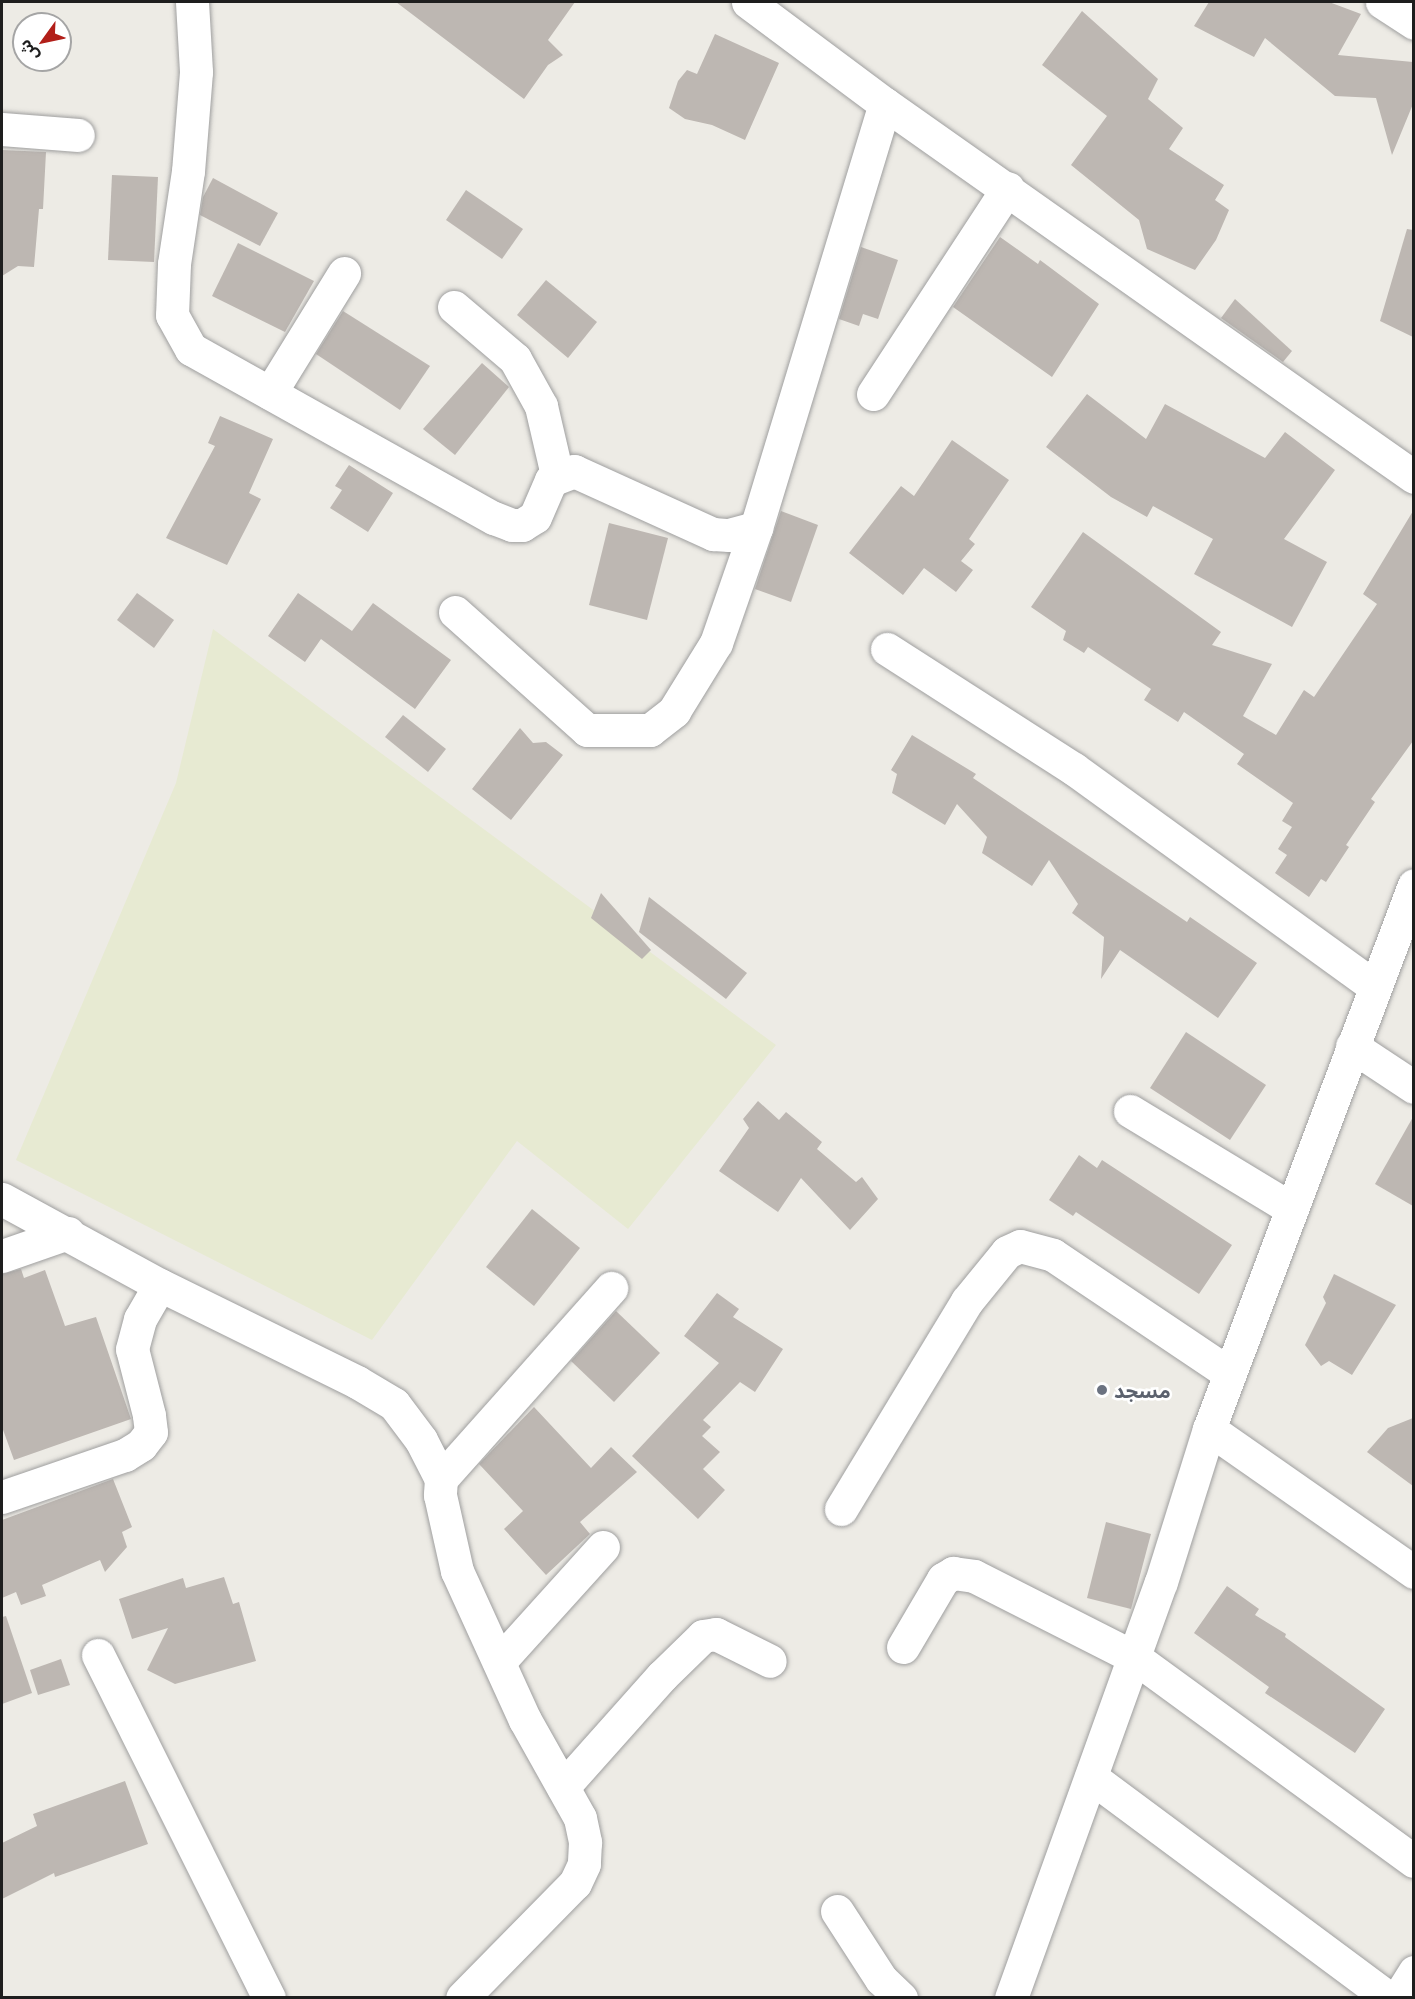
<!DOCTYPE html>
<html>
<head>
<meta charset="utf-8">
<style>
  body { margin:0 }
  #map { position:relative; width:1415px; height:1999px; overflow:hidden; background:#edebe5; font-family:Quicksand,"Noto Sans Arabic",sans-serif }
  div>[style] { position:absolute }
  .farmland>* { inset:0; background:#e7ead2 }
  .building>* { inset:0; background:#bdb7b2 }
  .roads { filter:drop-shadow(0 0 2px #9f9f9f) drop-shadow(0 0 2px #9f9f9f) }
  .minor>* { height:33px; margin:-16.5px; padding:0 16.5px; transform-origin:16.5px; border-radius:16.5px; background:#fff }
  .dots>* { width:16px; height:16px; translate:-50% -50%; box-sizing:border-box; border:3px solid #fff; border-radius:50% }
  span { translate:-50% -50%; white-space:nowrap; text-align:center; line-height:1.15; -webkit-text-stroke:5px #fff; paint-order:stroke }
  .worship-label { font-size:20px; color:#5b616d; font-weight:700 }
  .left { translate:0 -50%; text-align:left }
  .frame { position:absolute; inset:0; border:3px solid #1e1e1e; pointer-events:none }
  .north { position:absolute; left:12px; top:12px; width:60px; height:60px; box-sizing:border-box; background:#fff; border:2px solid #a5a5a5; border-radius:50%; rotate:237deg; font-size:16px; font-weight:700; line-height:24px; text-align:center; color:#1e1e1e }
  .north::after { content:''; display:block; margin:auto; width:21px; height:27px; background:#b21f19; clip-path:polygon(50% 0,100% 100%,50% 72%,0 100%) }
</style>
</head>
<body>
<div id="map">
  <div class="farmland">
    <i style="clip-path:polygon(213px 629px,776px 1045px,628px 1229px,517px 1141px,372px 1340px,16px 1160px,176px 783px)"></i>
  </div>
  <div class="building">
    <i style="clip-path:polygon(396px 2px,575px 2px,548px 40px,563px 55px,548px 65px,524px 99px)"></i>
    <i style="clip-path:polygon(1209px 2px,1329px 2px,1361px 14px,1338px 55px,1413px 62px,1413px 104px,1392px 155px,1376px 98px,1335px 96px,1265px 38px,1254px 57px,1194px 26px)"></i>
    <i style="clip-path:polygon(1082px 11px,1158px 79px,1148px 99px,1183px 128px,1169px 149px,1224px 185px,1215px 200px,1229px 210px,1216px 240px,1195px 270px,1147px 249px,1139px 220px,1071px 165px,1107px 116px,1042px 65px)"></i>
    <i style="clip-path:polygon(715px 34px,779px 63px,745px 140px,712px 125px,685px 119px,669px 108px,678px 81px,687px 70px,697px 74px)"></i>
    <i style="clip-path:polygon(2px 150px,46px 152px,43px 209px,39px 209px,34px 267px,18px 266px,2px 276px)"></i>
    <i style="clip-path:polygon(112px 175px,158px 177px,154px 262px,108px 260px)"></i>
    <i style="clip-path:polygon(213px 178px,278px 213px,260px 246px,200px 215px,203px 197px)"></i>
    <i style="clip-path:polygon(466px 190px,523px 229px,502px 259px,446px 220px)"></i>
    <i style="clip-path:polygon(1407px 229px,1413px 230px,1413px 337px,1380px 321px)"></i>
    <i style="clip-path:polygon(1000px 237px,1038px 264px,1040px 260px,1099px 304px,1052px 377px,953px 307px)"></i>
    <i style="clip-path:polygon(238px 243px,314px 281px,285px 332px,212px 296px)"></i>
    <i style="clip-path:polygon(861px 247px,898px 260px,878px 319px,863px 314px,859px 326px,839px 319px)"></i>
    <i style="clip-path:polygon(546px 280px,597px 322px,568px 358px,517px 315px)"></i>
    <i style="clip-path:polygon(1235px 299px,1292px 351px,1283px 362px,1221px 318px)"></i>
    <i style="clip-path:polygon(343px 311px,430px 366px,400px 410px,316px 354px)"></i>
    <i style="clip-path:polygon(482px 363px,509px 387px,455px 455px,423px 429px)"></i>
    <i style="clip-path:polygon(1087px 394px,1146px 439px,1165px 404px,1265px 458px,1285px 432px,1335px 470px,1284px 539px,1327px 562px,1292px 627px,1194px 574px,1213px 539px,1153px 506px,1147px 517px,1111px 497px,1046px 447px)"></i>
    <i style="clip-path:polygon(220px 416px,273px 439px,249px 493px,261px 499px,227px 565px,166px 538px,215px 446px,208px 443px)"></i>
    <i style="clip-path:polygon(952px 440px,1009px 480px,969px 539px,975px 544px,961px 561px,973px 570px,956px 592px,924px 568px,903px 595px,849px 553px,901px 486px,914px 496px)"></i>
    <i style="clip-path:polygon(349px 465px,393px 493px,368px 532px,330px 508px,342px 490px,335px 486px)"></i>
    <i style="clip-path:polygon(781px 511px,818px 525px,791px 602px,755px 589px)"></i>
    <i style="clip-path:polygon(1413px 511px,1413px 741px,1371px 799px,1375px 802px,1346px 845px,1349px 847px,1326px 882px,1321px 879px,1309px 897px,1275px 873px,1287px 855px,1278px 849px,1292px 827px,1282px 821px,1293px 803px,1237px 764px,1244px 754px,1184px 712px,1178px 722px,1144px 700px,1151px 689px,1088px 647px,1084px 653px,1063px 640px,1066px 631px,1031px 607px,1083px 532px,1221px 632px,1212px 645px,1272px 664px,1243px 716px,1276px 735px,1304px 690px,1314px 697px,1377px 604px,1363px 594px)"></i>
    <i style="clip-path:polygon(609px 523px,668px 538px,647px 620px,589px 605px)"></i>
    <i style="clip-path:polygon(137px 593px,174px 620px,154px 648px,117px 620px)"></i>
    <i style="clip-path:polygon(298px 593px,352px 631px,373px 603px,451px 660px,415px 709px,321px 639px,305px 662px,268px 636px)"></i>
    <i style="clip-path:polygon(403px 715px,446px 749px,428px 772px,385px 737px)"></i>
    <i style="clip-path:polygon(520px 728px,533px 743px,546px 742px,563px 755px,511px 820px,472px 789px)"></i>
    <i style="clip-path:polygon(912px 735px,976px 774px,973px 778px,1187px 922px,1190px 917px,1257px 963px,1218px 1018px,1120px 950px,1101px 979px,1104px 937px,1072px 913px,1078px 904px,1049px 860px,1032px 886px,982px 853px,987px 837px,957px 804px,945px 825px,892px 793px,897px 774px,891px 770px)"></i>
    <i style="clip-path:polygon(601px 893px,651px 950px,642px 959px,591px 918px)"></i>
    <i style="clip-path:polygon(649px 897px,747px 973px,726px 999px,639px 932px)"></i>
    <i style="clip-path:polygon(1186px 1032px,1266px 1085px,1230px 1140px,1150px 1088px)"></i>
    <i style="clip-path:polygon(758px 1101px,779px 1120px,786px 1112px,822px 1142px,817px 1149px,856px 1182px,862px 1177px,878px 1199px,850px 1230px,801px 1178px,778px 1212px,719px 1171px,749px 1128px,743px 1119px)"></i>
    <i style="clip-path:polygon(1413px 1117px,1413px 1206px,1375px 1184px)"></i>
    <i style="clip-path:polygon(1079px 1155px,1097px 1168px,1102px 1160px,1232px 1245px,1199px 1294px,1076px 1212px,1073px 1216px,1049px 1200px)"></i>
    <i style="clip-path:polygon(532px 1209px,580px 1248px,534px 1306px,486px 1267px)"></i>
    <i style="clip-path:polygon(21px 1269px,24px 1278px,45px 1270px,65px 1326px,96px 1317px,131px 1419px,14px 1460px,2px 1427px,2px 1274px)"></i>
    <i style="clip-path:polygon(1334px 1274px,1396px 1305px,1352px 1375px,1329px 1361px,1321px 1366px,1305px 1345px,1326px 1303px,1323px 1297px)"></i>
    <i style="clip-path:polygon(717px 1293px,739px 1309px,733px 1317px,783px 1349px,755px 1392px,740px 1382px,703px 1420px,711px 1427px,702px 1436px,720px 1452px,703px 1469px,725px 1490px,698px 1519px,632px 1456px,719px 1363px,684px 1336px)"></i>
    <i style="clip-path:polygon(616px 1311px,660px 1353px,614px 1402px,571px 1361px)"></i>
    <i style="clip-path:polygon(534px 1407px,591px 1468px,611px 1447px,637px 1472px,580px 1522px,590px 1534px,546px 1575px,504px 1529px,523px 1511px,479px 1464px)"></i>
    <i style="clip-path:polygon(1413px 1418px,1413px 1486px,1367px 1452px,1388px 1428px)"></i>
    <i style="clip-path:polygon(113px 1479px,132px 1527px,122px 1532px,127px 1547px,105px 1572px,100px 1560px,42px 1585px,46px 1596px,21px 1605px,16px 1592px,2px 1598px,2px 1520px)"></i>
    <i style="clip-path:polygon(1106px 1522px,1151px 1534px,1131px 1609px,1087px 1598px)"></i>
    <i style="clip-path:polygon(224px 1577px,233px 1604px,239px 1602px,256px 1661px,175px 1684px,147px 1670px,168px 1628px,132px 1639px,119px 1599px,183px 1578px,186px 1588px)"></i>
    <i style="clip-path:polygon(1227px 1586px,1259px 1609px,1255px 1615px,1286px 1634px,1285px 1637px,1385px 1709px,1355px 1753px,1265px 1693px,1269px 1687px,1194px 1633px)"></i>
    <i style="clip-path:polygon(6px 1616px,32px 1693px,2px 1704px,2px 1617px)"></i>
    <i style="clip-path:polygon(61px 1659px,70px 1685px,38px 1695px,30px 1670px)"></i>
    <i style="clip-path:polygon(125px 1781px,148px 1844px,55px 1877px,54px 1873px,2px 1899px,2px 1843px,37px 1826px,33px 1814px)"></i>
  </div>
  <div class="roads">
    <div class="minor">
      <i style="left:192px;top:2px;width:70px;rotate:86.7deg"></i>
      <i style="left:196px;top:72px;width:99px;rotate:94.6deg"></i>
      <i style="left:188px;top:171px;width:94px;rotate:98.6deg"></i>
      <i style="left:174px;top:264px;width:51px;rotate:92.2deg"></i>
      <i style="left:172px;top:315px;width:39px;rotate:61deg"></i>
      <i style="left:191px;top:349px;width:347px;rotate:29.2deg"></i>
      <i style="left:494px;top:518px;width:19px;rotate:21deg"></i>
      <i style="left:512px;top:525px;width:10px"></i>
      <i style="left:522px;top:525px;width:15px;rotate:-32deg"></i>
      <i style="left:535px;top:517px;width:40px;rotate:-66.6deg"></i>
      <i style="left:551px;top:480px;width:25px;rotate:-21deg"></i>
      <i style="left:574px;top:471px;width:153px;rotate:24.4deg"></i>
      <i style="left:713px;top:534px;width:16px;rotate:4deg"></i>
      <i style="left:729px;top:535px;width:28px;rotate:-15deg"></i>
      <i style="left:756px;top:528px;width:443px;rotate:-73.1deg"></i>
      <i style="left:748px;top:2px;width:171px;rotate:36.7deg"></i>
      <i style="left:885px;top:104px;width:647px;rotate:35.19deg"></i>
      <i style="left:1382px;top:2px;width:38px;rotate:33deg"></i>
      <i style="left:2px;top:129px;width:76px;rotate:4.5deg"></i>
      <i style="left:454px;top:307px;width:80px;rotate:40.4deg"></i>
      <i style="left:515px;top:359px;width:54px;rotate:61deg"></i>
      <i style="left:541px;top:406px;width:71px;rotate:76.9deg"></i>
      <i style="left:270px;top:393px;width:141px;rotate:-58.3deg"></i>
      <i style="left:873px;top:394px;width:246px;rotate:-56.8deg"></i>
      <i style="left:455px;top:612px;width:177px;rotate:41.8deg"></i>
      <i style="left:587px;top:730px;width:63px"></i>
      <i style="left:650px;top:730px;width:31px;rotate:-38deg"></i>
      <i style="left:674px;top:711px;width:80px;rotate:-58.3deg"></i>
      <i style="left:716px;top:643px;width:122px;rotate:-70.8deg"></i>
      <i style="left:887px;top:649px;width:222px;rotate:32.7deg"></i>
      <i style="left:1074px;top:769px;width:370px;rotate:35.9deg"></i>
      <i style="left:1352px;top:1046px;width:74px;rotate:33.5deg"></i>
      <i style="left:1130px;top:1111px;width:189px;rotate:31.2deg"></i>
      <i style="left:2px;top:1199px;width:180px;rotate:28.6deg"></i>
      <i style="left:160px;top:1285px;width:220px;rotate:26.2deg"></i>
      <i style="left:357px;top:1382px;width:43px;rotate:30.7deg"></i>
      <i style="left:394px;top:1404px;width:45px;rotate:53.1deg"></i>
      <i style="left:421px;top:1440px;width:44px;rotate:62.9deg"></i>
      <i style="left:441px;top:1479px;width:16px;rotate:94deg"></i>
      <i style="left:440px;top:1495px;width:78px;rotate:77.4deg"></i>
      <i style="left:457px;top:1571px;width:164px;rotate:65.5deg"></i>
      <i style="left:525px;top:1720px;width:112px;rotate:60.7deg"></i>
      <i style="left:580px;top:1818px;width:25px;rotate:78deg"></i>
      <i style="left:585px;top:1842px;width:22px;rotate:93deg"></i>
      <i style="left:584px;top:1864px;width:21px;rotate:115deg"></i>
      <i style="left:575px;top:1883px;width:161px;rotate:134.5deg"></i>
      <i style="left:2px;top:1256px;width:70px;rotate:-19.2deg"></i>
      <i style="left:1209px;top:1429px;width:250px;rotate:34.9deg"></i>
      <i style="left:441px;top:1479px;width:256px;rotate:-48.3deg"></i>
      <i style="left:2px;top:1497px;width:130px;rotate:-18.9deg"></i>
      <i style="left:125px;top:1455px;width:19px;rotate:-32deg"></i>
      <i style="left:141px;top:1445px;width:16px;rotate:-52deg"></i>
      <i style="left:151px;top:1432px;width:17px;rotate:-97deg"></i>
      <i style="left:149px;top:1415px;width:68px;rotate:-104.4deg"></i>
      <i style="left:132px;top:1349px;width:31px;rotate:-75deg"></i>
      <i style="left:140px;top:1319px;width:39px;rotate:-60deg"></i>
      <i style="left:841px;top:1509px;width:243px;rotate:-58.8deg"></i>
      <i style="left:967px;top:1301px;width:63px;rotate:-50.8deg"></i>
      <i style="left:1007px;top:1252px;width:14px;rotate:-25deg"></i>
      <i style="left:1020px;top:1246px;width:34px;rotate:15deg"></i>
      <i style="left:1053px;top:1255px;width:213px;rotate:33.9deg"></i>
      <i style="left:903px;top:1647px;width:79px;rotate:-59.5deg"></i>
      <i style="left:943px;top:1579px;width:12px;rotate:-31deg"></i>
      <i style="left:953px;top:1573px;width:21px;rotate:8deg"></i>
      <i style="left:974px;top:1576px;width:179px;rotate:26.9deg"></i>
      <i style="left:1134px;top:1657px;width:346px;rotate:36.1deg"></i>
      <i style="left:98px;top:1655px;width:383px;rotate:63.5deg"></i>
      <i style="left:499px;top:1662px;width:155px;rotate:-47.9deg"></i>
      <i style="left:1091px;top:1777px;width:371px;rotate:36.6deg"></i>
      <i style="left:563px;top:1787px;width:149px;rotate:-48.3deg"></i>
      <i style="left:662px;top:1676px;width:57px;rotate:-44.3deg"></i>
      <i style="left:703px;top:1636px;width:13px;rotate:-9deg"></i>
      <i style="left:716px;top:1634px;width:60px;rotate:26.6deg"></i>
      <i style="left:837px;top:1911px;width:81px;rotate:57.1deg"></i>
      <i style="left:881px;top:1979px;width:28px;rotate:44deg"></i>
      <i style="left:1011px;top:1998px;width:442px;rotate:-70.2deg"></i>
      <i style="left:1161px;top:1582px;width:160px;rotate:-72.6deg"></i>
      <i style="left:1209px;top:1429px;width:581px;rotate:-69.35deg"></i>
      <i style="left:1398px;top:1998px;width:31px;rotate:-58deg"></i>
    </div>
  </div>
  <div class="dots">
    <i style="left:1102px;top:1390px;background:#6b7280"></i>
  </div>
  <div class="worship-label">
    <span class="left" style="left:1114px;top:1390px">مسجد</span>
  </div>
  <div class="frame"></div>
  <div class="north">ش</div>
</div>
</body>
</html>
